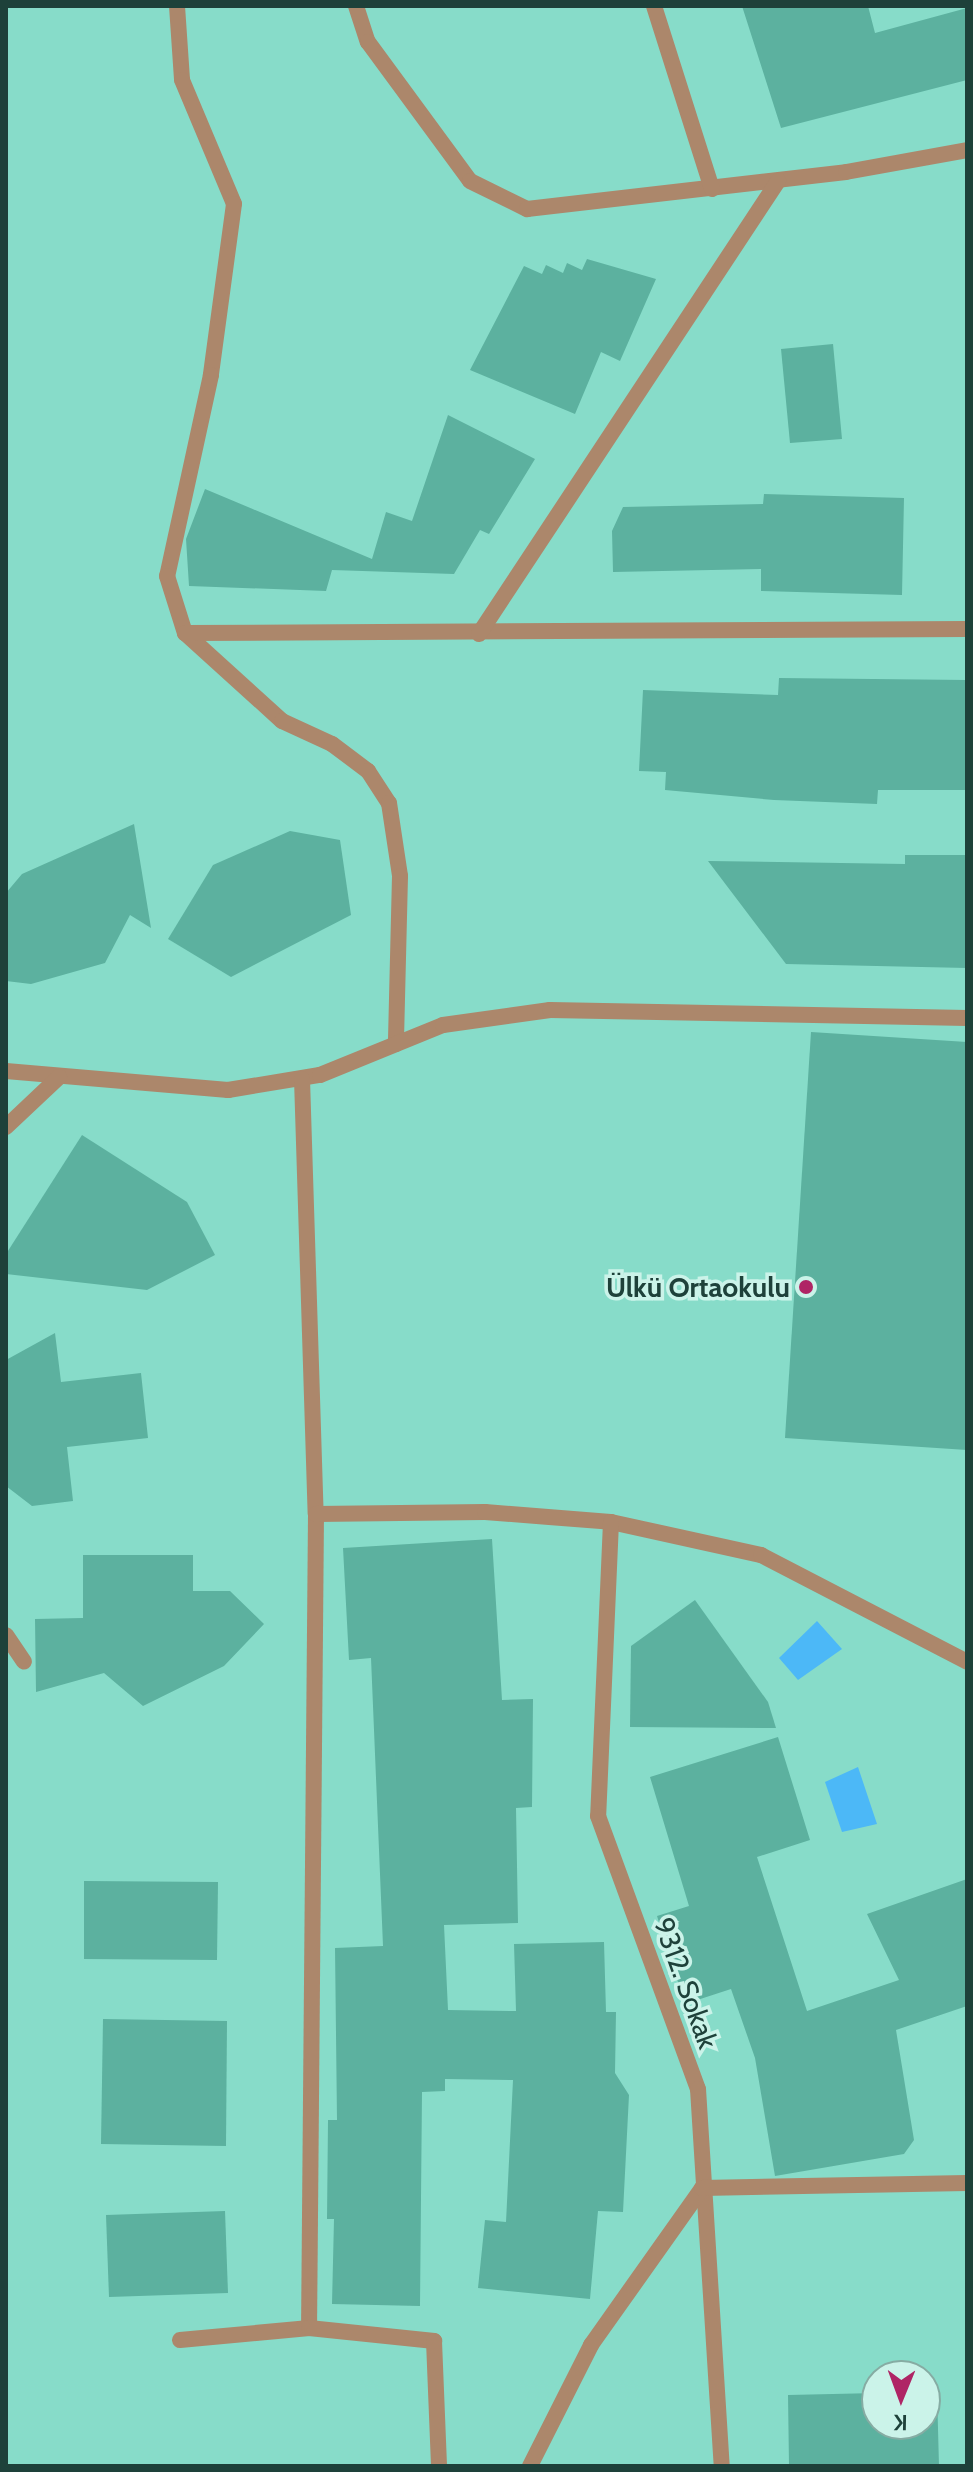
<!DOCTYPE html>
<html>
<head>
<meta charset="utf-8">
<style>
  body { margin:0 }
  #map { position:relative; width:973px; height:2472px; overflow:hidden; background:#87dcc9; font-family:Cabin,sans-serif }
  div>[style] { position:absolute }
  .water>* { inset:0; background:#4cb8f7 }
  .building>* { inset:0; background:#5cb19f }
  .street>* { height:16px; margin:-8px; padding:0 8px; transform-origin:8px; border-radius:8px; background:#ac876b }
  .dots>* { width:22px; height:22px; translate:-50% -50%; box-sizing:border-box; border:4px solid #cbf3e9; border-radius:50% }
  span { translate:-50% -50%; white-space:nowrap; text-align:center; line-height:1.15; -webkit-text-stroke:7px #cbf3e9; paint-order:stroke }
  .poi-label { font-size:28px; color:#1e413a; font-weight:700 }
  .right { translate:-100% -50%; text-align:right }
  .street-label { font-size:28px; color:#1e413a }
  .frame { position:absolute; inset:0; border:8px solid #1e413a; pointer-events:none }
  .north { position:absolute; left:861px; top:2360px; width:80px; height:80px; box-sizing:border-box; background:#cbf3e9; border:2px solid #86aca3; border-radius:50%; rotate:181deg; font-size:22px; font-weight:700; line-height:32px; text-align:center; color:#1e413a }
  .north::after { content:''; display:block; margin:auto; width:28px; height:36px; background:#af2565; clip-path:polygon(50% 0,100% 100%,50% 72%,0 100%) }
</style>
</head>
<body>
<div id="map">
  <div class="water">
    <i style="clip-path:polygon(817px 1621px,842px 1649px,798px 1680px,779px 1658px)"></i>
    <i style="clip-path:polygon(858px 1767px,877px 1824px,842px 1832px,825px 1782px)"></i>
  </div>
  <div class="building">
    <i style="clip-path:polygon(742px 6px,868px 6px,875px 33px,967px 8px,967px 80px,781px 128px)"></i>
    <i style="clip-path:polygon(587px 259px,656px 279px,620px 361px,601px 352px,575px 414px,470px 370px,524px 266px,542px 274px,546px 265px,563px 273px,567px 263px,582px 270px)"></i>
    <i style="clip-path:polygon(833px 344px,842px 439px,790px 443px,781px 349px)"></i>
    <i style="clip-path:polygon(448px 415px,535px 459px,489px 534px,480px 530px,454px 574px,332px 570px,326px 591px,189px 586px,186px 539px,205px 489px,372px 559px,386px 512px,412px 521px)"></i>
    <i style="clip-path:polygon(764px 494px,904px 498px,902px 595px,761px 591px,761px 569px,613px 572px,612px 531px,623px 507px,763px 504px)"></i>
    <i style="clip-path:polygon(779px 678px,967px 680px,967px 790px,878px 790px,877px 804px,774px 800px,665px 790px,666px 772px,639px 771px,643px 690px,778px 695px)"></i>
    <i style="clip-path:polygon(134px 824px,151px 928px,130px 915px,105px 963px,31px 984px,6px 981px,6px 893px,22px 874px)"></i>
    <i style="clip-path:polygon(290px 831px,340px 840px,351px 915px,231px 977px,168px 939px,213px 865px)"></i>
    <i style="clip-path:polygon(905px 855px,967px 855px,967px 968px,786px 964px,708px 861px,905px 864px)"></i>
    <i style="clip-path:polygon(811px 1032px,967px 1042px,967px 1450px,785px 1438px)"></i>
    <i style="clip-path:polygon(82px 1135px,187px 1202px,215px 1255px,147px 1290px,6px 1274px,6px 1254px)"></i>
    <i style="clip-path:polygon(55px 1333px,61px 1382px,141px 1373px,148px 1438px,67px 1447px,73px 1501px,32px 1506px,6px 1486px,6px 1360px)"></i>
    <i style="clip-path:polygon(492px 1539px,502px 1700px,533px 1699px,532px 1807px,516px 1808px,518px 1923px,444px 1925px,448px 2010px,516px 2011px,514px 1944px,604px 1942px,606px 2012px,616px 2012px,615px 2073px,629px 2095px,623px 2212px,598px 2211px,590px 2299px,478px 2288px,485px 2220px,506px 2222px,513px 2080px,445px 2079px,445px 2091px,422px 2092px,420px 2306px,332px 2304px,334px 2219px,327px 2219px,328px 2120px,337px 2120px,335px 1948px,383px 1946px,371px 1658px,349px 1660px,343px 1548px)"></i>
    <i style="clip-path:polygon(83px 1555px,193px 1555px,193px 1591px,230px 1591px,264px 1624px,224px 1666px,143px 1706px,104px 1673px,36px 1692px,35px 1619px,83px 1618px)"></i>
    <i style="clip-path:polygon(695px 1600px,768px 1702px,776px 1728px,630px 1727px,631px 1646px)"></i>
    <i style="clip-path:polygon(778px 1737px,810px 1840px,757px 1857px,807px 2011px,899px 1980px,867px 1914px,967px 1879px,967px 2006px,896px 2030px,914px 2140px,904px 2154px,775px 2176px,755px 2058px,731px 1989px,685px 2004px,657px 1916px,689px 1906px,650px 1777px)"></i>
    <i style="clip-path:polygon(84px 1881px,218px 1882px,217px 1960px,84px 1959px)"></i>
    <i style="clip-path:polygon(103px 2019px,227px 2021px,226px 2146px,101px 2144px)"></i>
    <i style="clip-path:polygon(225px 2211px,228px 2293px,109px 2297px,106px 2215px)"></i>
    <i style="clip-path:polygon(937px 2391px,939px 2466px,789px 2466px,788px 2395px,877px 2393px,877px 2424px,925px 2424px,925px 2392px)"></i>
  </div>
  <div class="street">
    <i style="left:177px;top:6px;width:74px;rotate:86.1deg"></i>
    <i style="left:182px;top:80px;width:134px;rotate:67.2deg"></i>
    <i style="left:234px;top:204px;width:173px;rotate:97.7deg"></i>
    <i style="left:211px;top:375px;width:206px;rotate:102.3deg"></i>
    <i style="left:167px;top:576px;width:60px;rotate:72.5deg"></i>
    <i style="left:185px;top:633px;width:131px;rotate:42.2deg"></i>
    <i style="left:282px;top:721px;width:55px;rotate:24.7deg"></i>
    <i style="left:332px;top:744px;width:45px;rotate:36.9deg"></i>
    <i style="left:368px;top:771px;width:38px;rotate:57deg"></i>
    <i style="left:389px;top:803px;width:74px;rotate:81.4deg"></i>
    <i style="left:400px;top:876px;width:168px;rotate:91.4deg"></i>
    <i style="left:356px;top:6px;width:38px;rotate:72deg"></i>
    <i style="left:368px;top:42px;width:172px;rotate:53.7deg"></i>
    <i style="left:470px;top:181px;width:64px;rotate:26.2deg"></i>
    <i style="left:527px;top:209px;width:321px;rotate:-6.6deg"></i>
    <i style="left:846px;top:172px;width:123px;rotate:-10.3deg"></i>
    <i style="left:654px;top:6px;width:192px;rotate:72.4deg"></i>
    <i style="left:185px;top:633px;width:782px;rotate:-0.29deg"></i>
    <i style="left:479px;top:634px;width:543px;rotate:-56.57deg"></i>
    <i style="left:6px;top:1071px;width:223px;rotate:4.9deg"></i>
    <i style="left:228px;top:1090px;width:93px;rotate:-9.3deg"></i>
    <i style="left:320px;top:1075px;width:133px;rotate:-22.1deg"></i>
    <i style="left:443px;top:1025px;width:108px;rotate:-8deg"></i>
    <i style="left:550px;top:1010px;width:417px;rotate:1.1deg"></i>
    <i style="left:302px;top:1079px;width:435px;rotate:88.2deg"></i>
    <i style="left:316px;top:1514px;width:814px;rotate:90.49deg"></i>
    <i style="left:6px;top:1127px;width:73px;rotate:-43.3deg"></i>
    <i style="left:316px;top:1514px;width:169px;rotate:-0.7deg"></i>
    <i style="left:485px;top:1512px;width:126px;rotate:4.5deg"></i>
    <i style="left:611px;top:1522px;width:154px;rotate:12.4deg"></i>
    <i style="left:761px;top:1555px;width:232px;rotate:27.4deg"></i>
    <i style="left:611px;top:1522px;width:294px;rotate:92.5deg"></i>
    <i style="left:598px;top:1816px;width:291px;rotate:69.9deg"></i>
    <i style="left:698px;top:2089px;width:378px;rotate:86.4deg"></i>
    <i style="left:6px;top:1635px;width:32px;rotate:56deg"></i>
    <i style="left:180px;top:2340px;width:130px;rotate:-5.3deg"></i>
    <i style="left:309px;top:2328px;width:126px;rotate:5.9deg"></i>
    <i style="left:434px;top:2341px;width:125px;rotate:87.7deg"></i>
    <i style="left:530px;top:2466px;width:136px;rotate:-63.2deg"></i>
    <i style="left:591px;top:2345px;width:192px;rotate:-54.7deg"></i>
    <i style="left:702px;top:2188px;width:265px;rotate:-1.1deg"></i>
  </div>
  <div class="dots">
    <i style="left:806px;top:1287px;background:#af2565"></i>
  </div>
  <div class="poi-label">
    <span class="right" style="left:790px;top:1287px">Ülkü Ortaokulu</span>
  </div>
  <div class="street-label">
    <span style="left:686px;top:1983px;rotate:70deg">9312. Sokak</span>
  </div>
  <div class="frame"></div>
  <div class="north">K</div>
</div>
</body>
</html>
